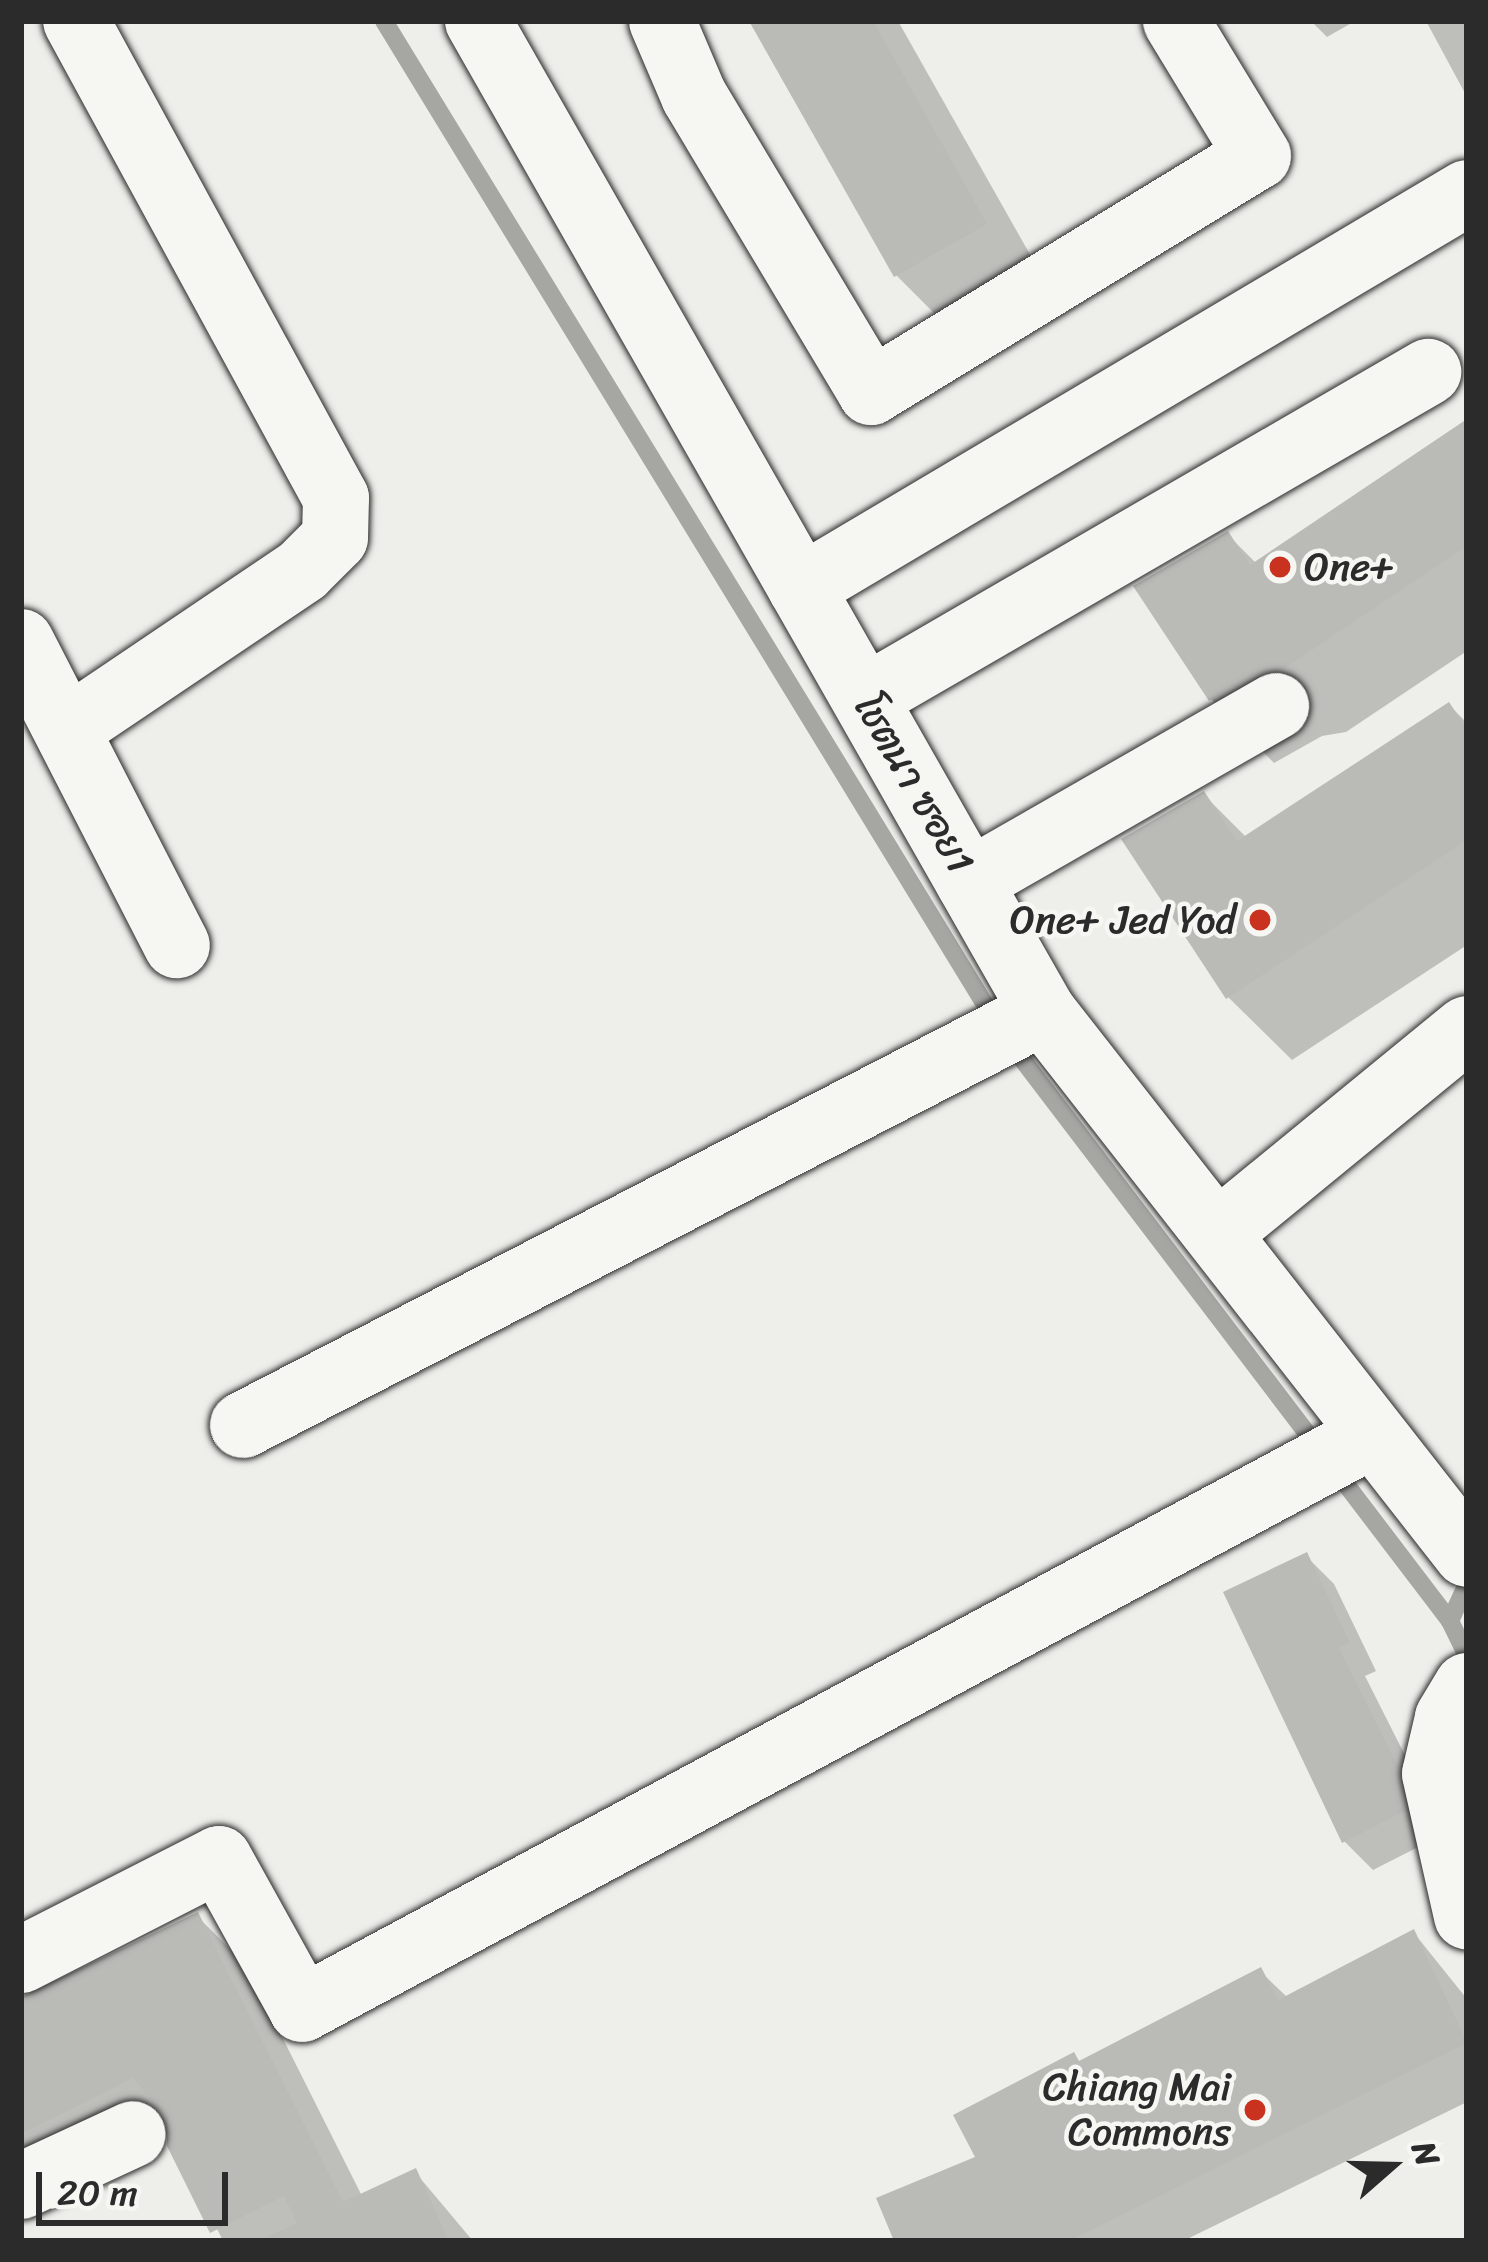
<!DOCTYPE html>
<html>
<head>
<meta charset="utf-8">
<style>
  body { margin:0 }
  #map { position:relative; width:1488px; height:2262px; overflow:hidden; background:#eeeeea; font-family:Sriracha,"Playpen Sans Thai",sans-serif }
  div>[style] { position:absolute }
  .shadow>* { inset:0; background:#0003 }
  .stream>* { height:18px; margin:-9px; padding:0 9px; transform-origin:9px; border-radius:9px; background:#a6a6a3 }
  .building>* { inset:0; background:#babab7 }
  .roads { filter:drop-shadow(0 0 3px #2b2b2b) drop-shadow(0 0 3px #2b2b2b) }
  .minor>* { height:66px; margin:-33px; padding:0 33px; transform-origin:33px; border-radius:33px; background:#f6f6f2 }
  .dots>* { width:33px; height:33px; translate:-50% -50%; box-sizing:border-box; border:6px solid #f6f6f2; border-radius:50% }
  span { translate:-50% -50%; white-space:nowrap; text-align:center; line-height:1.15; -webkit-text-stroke:9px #f6f6f2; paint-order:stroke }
  .poi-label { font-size:39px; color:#2b2b2b }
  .left { translate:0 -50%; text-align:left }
  .right { translate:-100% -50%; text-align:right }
  .street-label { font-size:39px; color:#2b2b2b }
  .frame { position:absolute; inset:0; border:24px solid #2b2b2b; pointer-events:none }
  .north { position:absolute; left:1332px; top:2106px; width:120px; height:120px; -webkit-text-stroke:9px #f6f6f2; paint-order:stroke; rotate:70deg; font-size:33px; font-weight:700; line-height:48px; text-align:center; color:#2b2b2b }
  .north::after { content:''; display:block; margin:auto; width:42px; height:54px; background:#2b2b2b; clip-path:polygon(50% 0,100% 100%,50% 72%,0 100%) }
  .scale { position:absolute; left:36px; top:2172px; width:192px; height:54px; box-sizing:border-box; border:6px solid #2b2b2b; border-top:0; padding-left:15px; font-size:36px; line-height:42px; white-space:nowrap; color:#2b2b2b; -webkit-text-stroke:9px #f6f6f2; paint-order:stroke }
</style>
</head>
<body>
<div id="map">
  <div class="shadow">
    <i style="clip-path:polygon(753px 21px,898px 21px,1049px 288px,959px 338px,896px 275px)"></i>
    <i style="clip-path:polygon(1311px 21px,1355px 21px,1327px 37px)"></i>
    <i style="clip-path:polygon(1426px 21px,1467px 21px,1467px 97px)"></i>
    <i style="clip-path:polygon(1467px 431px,1467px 651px,1346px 732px,1322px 736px,1274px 763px,1211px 699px,1228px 535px,1257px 564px)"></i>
    <i style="clip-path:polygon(1449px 705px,1467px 723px,1467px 945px,1292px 1060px,1228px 997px,1203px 794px,1247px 838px)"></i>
    <i style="clip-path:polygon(1306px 1556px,1334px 1584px,1376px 1671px,1365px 1676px,1426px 1797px,1432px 1840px,1373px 1870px,1344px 1841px)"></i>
    <i style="clip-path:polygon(197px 1916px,246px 1965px,362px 2196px,415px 2172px,473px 2241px,223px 2241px,170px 2133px,21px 2207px,21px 2002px)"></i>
    <i style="clip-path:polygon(1414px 1933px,1467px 1999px,1467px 2102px,1183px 2241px,897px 2241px,1081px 2063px,1260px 1971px,1288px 1998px)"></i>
  </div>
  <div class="stream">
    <i style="left:384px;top:21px;width:1187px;rotate:58.57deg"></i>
    <i style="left:1003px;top:1034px;width:738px;rotate:52.71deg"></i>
    <i style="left:1450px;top:1621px;width:39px;rotate:64deg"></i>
    <i style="left:1450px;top:1621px;width:41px;rotate:-65.3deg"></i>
  </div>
  <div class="building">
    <i style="clip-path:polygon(749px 21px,873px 21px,987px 224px,894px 277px)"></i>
    <i style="clip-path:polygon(1467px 419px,1467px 546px,1282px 670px,1257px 673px,1209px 701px,1133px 586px,1228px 531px,1250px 565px)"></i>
    <i style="clip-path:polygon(1449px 702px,1467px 729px,1467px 840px,1226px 999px,1121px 839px,1204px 791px,1237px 841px)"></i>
    <i style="clip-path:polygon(1307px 1552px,1350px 1643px,1339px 1648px,1398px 1766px,1405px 1811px,1342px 1843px,1223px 1592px)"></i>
    <i style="clip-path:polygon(198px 1912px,343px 2202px,416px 2168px,449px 2241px,259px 2241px,297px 2223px,284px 2196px,210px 2233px,167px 2146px,166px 2117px,133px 2078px,21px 2134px,21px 1997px)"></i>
    <i style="clip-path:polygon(1414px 1929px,1467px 2043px,1069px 2241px,894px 2241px,876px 2198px,975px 2157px,953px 2115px,1074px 2052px,1079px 2061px,1261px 1967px,1278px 2000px)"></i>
  </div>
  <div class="roads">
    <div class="minor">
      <i style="left:478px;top:21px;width:1141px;rotate:60.31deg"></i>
      <i style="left:1043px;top:1012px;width:688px;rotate:51.96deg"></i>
      <i style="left:662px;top:21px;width:82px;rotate:66.9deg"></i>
      <i style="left:694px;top:96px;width:345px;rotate:59.1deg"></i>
      <i style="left:871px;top:392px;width:453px;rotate:-31.4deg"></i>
      <i style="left:1258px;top:156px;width:158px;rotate:-121.3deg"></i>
      <i style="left:801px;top:588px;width:774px;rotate:-30.67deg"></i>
      <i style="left:21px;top:642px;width:341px;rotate:62.8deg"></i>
      <i style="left:865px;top:698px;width:651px;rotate:-30.07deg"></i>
      <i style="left:69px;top:728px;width:282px;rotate:-34deg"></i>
      <i style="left:303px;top:570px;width:45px;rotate:-45deg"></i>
      <i style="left:335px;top:538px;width:40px;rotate:-88.6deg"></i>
      <i style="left:336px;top:498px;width:543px;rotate:-118.59deg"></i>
      <i style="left:969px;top:882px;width:354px;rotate:-29.8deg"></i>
      <i style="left:1219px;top:1232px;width:320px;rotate:-39.3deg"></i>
      <i style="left:243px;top:1425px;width:900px;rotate:-27.31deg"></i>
      <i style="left:1467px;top:1686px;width:37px;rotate:121deg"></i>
      <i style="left:1448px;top:1718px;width:57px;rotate:103.1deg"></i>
      <i style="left:1435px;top:1774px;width:146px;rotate:77.3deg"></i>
      <i style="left:21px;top:1960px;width:222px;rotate:-27deg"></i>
      <i style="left:219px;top:1859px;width:171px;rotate:61deg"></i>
      <i style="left:302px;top:2009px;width:1212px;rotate:-28.21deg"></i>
      <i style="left:21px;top:2186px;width:123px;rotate:-24.9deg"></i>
    </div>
  </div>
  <div class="dots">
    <i style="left:1280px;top:567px;background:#c8321e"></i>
    <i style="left:1260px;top:920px;background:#c8321e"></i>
    <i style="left:1255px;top:2110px;background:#c8321e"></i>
  </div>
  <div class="poi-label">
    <span class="left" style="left:1304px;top:567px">One+</span>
    <span class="right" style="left:1236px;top:920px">One+ Jed Yod</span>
    <span class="right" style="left:1231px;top:2110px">Chiang Mai<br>Commons</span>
  </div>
  <div class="street-label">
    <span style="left:914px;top:784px;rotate:60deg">โชตนา ซอย1</span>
  </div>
  <div class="frame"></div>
  <div class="north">N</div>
  <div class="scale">20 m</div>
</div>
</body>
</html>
